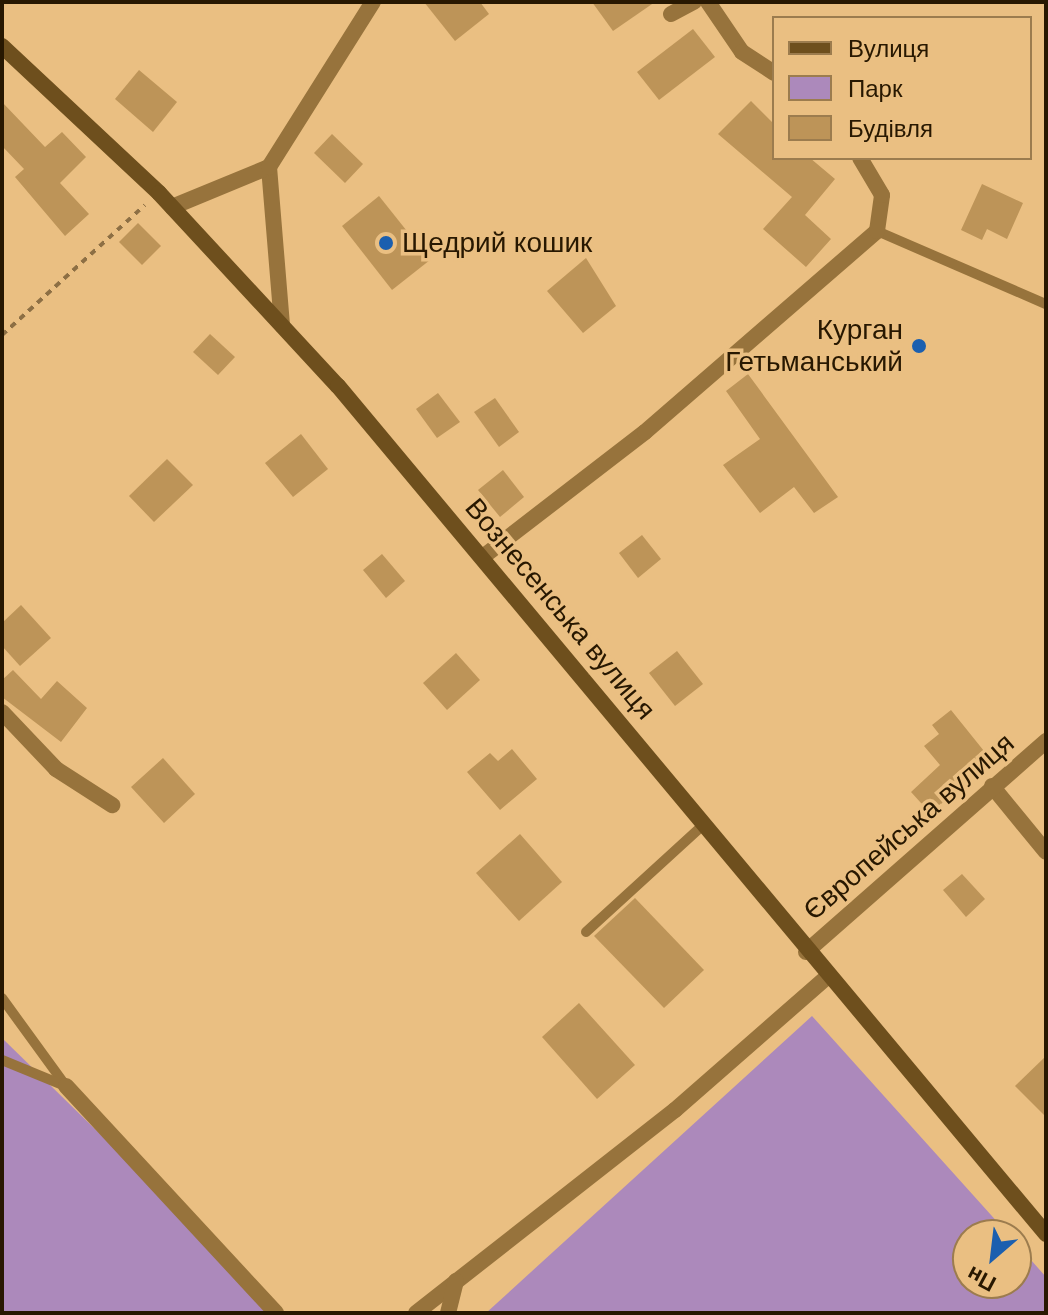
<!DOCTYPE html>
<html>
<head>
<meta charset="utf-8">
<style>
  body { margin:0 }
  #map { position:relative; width:1048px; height:1315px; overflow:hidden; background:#eabf82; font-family:"DM Sans",sans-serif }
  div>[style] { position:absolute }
  .green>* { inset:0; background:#ac89bb }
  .building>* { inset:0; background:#bd9458 }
  .path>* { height:4px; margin-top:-2px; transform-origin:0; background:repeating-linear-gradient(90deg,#8d6f44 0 6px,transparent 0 12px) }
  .service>* { height:10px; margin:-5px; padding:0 5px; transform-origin:5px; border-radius:5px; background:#97733c }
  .minor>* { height:16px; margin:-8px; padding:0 8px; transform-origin:8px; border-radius:8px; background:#97733c }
  .secondary>* { height:16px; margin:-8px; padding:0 8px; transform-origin:8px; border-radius:8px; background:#6e4f1d }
  .dots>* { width:22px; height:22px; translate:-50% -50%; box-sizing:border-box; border:4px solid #eabf82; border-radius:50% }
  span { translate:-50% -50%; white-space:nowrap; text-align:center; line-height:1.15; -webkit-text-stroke:7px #eabf82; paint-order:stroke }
  .poi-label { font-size:28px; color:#281801 }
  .left { translate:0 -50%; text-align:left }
  .right { translate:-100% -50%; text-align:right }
  .street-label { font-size:28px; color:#281801 }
  .frame { position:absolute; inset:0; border:4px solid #281801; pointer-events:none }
  .legend { position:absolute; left:772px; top:16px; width:260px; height:144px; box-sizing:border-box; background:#eabf82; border:2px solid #9c7c4e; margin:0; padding:10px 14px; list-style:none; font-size:24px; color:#281801 }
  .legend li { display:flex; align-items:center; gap:16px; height:40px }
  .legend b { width:40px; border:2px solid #9c7c4e }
  .north { position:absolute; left:952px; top:1219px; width:80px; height:80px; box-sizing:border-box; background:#eabf82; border:2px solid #9c7c4e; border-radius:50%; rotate:208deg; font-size:22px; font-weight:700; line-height:32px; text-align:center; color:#281801 }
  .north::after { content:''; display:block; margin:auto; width:28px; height:36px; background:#1b5faf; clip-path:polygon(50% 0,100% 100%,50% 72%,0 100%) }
</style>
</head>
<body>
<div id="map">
  <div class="green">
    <i style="clip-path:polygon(812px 1016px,1009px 1235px,968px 1235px,968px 1283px,1016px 1283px,1016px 1243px,1046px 1277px,1046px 1313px,486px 1313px)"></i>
    <i style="clip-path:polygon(2px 1038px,283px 1313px,2px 1313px)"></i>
  </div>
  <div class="building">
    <i style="clip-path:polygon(424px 2px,480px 2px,489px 14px,455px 41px)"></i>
    <i style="clip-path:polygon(592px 2px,655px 2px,613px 31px)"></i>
    <i style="clip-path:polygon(693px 29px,715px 57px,659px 100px,637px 72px)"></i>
    <i style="clip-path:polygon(139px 70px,177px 102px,153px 132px,115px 99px)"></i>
    <i style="clip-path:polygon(751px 101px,774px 124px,774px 158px,810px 158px,835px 179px,805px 215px,831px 239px,806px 267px,763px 229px,792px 197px,718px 134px)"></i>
    <i style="clip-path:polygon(2px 102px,45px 147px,62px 132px,86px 157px,60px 183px,89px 214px,65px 236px,15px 177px,24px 169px,2px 146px)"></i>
    <i style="clip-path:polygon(332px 134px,363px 164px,345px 183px,314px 153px)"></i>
    <i style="clip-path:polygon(982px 184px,1023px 203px,1007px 239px,987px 229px,982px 240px,961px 230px)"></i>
    <i style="clip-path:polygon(379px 196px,430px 260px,392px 290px,342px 226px)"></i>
    <i style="clip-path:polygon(138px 223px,161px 246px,142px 265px,119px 242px)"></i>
    <i style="clip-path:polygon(586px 258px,616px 306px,583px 333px,547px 291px)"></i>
    <i style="clip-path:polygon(210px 334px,235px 357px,218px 375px,193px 352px)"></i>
    <i style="clip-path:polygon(748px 374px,838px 497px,814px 513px,794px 487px,760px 513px,723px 465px,760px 439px,726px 391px)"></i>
    <i style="clip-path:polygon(438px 393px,460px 422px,437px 438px,416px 409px)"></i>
    <i style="clip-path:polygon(495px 398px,519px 432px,499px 447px,474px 412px)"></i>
    <i style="clip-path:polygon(301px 434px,328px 469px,293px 497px,265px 463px)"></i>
    <i style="clip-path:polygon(167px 459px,193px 485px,154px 522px,129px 496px)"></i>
    <i style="clip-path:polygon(503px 470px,524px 497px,500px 517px,478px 490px)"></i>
    <i style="clip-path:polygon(642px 535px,661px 559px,638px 578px,619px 553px)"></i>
    <i style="clip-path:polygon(382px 554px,405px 581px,386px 598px,363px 570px)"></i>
    <i style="clip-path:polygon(21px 605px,51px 638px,20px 666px,2px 646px,2px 623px)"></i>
    <i style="clip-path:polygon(677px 651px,703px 684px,675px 706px,649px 673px)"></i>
    <i style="clip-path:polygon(456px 653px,480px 680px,447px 710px,423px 683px)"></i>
    <i style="clip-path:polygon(13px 670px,41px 699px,57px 681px,87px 708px,61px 742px,2px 697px,2px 680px)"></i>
    <i style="clip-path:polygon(951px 710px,988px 756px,940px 795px,945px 800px,931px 814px,911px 792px,940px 765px,924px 746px,939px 734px,932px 725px)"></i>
    <i style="clip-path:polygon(512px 749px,537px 779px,500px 810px,467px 772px,490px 753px,498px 761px)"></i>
    <i style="clip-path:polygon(163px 758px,195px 794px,164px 823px,131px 787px)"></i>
    <i style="clip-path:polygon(520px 834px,562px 882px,519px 921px,476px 873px)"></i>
    <i style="clip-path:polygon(962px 874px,985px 899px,966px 917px,943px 890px)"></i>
    <i style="clip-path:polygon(635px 898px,704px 970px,664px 1008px,594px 936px)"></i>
    <i style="clip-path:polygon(579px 1003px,635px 1065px,597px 1099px,542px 1037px)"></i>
    <i style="clip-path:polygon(1046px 1056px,1046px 1117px,1015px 1086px)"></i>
  </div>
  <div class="path">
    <i style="left:2px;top:335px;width:193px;rotate:-42.3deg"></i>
  </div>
  <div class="service">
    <i style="left:877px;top:231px;width:184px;rotate:23.4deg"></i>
    <i style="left:586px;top:932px;width:159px;rotate:-42.4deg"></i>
    <i style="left:2px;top:998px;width:109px;rotate:54deg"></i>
    <i style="left:2px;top:1060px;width:66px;rotate:22.3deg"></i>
  </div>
  <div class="minor">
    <i style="left:708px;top:2px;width:60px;rotate:55.8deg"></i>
    <i style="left:742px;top:52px;width:38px;rotate:33deg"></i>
    <i style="left:671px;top:14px;width:26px;rotate:-28deg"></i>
    <i style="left:269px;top:167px;width:159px;rotate:85.3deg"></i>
    <i style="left:172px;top:207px;width:105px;rotate:-22.4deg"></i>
    <i style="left:269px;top:167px;width:195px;rotate:-57.8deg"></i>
    <i style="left:484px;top:556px;width:203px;rotate:-37.6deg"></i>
    <i style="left:645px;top:432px;width:307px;rotate:-40.9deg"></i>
    <i style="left:877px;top:231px;width:36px;rotate:-82deg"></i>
    <i style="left:882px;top:195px;width:43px;rotate:-120.7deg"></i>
    <i style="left:2px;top:712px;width:79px;rotate:46.5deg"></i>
    <i style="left:56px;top:769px;width:67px;rotate:32.7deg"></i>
    <i style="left:992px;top:786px;width:85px;rotate:50.7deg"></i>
    <i style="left:806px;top:952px;width:320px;rotate:-41.3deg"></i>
    <i style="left:66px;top:1086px;width:309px;rotate:47.2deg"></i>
    <i style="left:416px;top:1313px;width:329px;rotate:-38.1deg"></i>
    <i style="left:675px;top:1110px;width:202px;rotate:-41.2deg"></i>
    <i style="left:448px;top:1313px;width:33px;rotate:-76deg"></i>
  </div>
  <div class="secondary">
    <i style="left:2px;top:46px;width:215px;rotate:43.1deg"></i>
    <i style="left:159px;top:193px;width:263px;rotate:47.2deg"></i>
    <i style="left:338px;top:386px;width:1105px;rotate:50.14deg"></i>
  </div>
  <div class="dots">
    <i style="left:386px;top:243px;background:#1b5faf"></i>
    <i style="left:919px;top:346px;background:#1b5faf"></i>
  </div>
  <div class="poi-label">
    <span class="left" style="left:402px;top:243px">Щедрий кошик</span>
    <span class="right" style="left:903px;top:346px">Курган<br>Гетьманський</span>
  </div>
  <div class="street-label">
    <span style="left:560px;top:609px;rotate:50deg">Вознесенська вулиця</span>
    <span style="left:909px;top:827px;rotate:-41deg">Європейська вулиця</span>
  </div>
  <div class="frame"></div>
  <ul class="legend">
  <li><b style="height:10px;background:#6e4f1d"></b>Вулиця</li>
  <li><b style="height:22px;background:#ac89bb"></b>Парк</li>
  <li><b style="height:22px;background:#bd9458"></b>Будівля</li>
  </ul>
  <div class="north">Пн</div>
</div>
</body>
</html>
